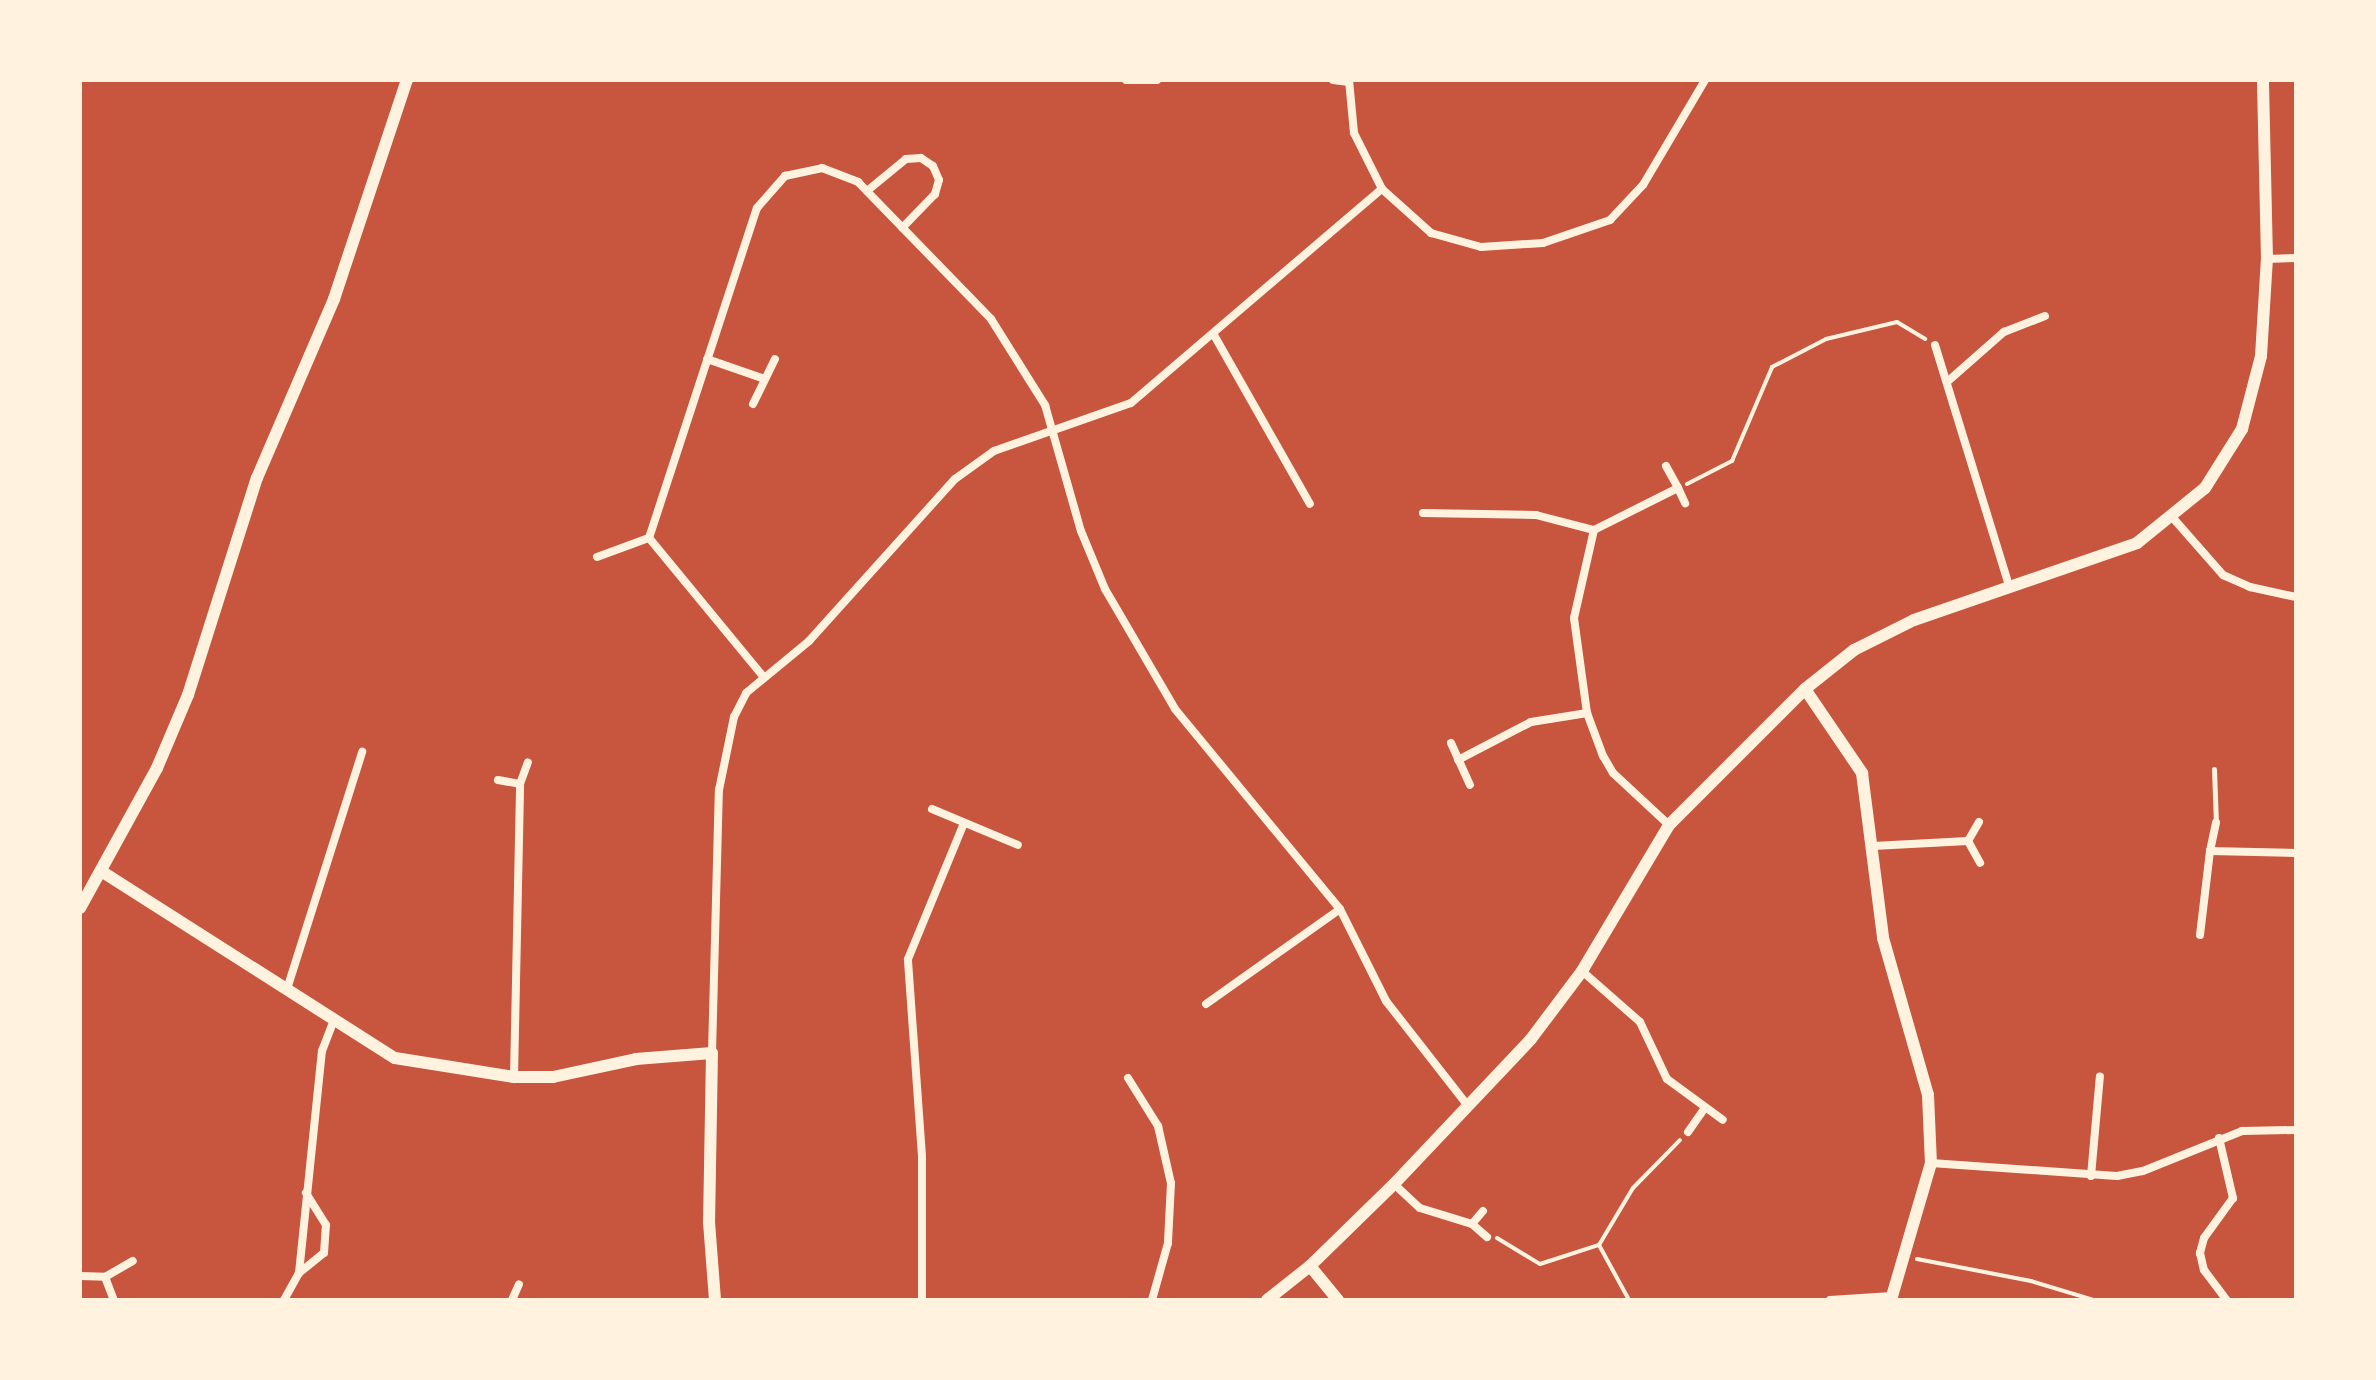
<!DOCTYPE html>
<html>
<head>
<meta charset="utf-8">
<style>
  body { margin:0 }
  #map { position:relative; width:2376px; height:1380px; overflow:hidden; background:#c8553d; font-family:"Source Sans 3",sans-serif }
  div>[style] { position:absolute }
  .path>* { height:4px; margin:-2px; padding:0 2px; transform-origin:2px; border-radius:2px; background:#fff3e0 }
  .service>* { height:5px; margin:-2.5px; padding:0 2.5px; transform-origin:2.5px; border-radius:2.5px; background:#fff3e0 }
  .minor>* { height:8px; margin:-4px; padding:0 4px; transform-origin:4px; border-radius:4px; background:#fff3e0 }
  .tertiary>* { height:12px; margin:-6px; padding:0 6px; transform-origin:6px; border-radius:6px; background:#fff3e0 }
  span { translate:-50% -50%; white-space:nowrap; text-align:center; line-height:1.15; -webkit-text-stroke:8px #fff3e0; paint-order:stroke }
  .frame { position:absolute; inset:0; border:82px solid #fff3e0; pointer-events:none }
</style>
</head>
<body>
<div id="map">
  <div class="path">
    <i style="left:1687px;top:484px;width:51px;rotate:-27.1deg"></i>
    <i style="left:1732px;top:461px;width:102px;rotate:-66.9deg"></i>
    <i style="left:1772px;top:367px;width:61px;rotate:-27.4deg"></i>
    <i style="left:1826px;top:339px;width:73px;rotate:-13.5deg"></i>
    <i style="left:1897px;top:322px;width:33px;rotate:31deg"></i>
    <i style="left:1497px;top:1238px;width:50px;rotate:31.2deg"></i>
    <i style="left:1540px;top:1264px;width:62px;rotate:-17.9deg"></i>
    <i style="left:1599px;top:1245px;width:63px;rotate:61.4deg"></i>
    <i style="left:1599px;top:1245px;width:66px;rotate:-59.2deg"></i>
    <i style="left:1633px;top:1188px;width:67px;rotate:-45.6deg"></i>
    <i style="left:1917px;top:1259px;width:116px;rotate:10.9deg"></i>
    <i style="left:2031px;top:1281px;width:66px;rotate:16.8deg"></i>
  </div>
  <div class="service">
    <i style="left:2214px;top:769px;width:54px;rotate:87.9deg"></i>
  </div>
  <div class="minor">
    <i style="left:1126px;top:80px;width:31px"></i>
    <i style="left:1333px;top:80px;width:16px;rotate:7deg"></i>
    <i style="left:1349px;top:80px;width:53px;rotate:84.6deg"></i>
    <i style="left:1354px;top:133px;width:63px;rotate:63.4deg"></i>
    <i style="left:1382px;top:189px;width:66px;rotate:41.9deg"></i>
    <i style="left:1431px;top:233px;width:52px;rotate:15.6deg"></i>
    <i style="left:1481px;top:247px;width:62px;rotate:-3.7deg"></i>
    <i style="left:1543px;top:243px;width:71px;rotate:-18.9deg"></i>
    <i style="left:1610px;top:220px;width:48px;rotate:-46.7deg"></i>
    <i style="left:1643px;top:185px;width:122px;rotate:-59.4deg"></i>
    <i style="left:867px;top:191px;width:50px;rotate:-39.4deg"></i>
    <i style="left:906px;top:159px;width:15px;rotate:-4deg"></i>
    <i style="left:921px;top:158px;width:14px;rotate:34deg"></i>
    <i style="left:933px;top:166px;width:15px;rotate:67deg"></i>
    <i style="left:939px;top:180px;width:15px;rotate:106deg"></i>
    <i style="left:935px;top:194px;width:47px;rotate:134.1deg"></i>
    <i style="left:2267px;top:259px;width:29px;rotate:-2deg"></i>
    <i style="left:1214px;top:335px;width:194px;rotate:60.4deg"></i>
    <i style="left:1935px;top:345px;width:252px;rotate:72.9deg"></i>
    <i style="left:707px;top:359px;width:61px;rotate:19deg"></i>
    <i style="left:1947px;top:382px;width:76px;rotate:-41.3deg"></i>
    <i style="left:2004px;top:332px;width:44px;rotate:-21.3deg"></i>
    <i style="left:753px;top:404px;width:50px;rotate:-63.9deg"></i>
    <i style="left:1666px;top:466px;width:25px;rotate:61deg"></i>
    <i style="left:1423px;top:513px;width:113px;rotate:1deg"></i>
    <i style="left:1536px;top:515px;width:60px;rotate:14.5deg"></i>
    <i style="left:2173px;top:518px;width:76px;rotate:48.7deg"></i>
    <i style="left:2223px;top:575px;width:30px;rotate:24deg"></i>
    <i style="left:2250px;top:587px;width:47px;rotate:12.3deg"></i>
    <i style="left:597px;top:557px;width:55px;rotate:-20.1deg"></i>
    <i style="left:762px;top:675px;width:178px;rotate:-129.5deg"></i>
    <i style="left:649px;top:538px;width:347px;rotate:-71.9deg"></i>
    <i style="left:757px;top:208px;width:43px;rotate:-48.8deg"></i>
    <i style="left:785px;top:176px;width:38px;rotate:-12deg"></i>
    <i style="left:822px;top:168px;width:39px;rotate:21deg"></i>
    <i style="left:858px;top:182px;width:191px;rotate:45.8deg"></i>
    <i style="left:991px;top:319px;width:102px;rotate:57.9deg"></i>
    <i style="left:1045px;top:405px;width:131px;rotate:74.1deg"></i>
    <i style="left:1081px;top:531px;width:63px;rotate:67.5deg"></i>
    <i style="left:1105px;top:589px;width:139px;rotate:59.7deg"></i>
    <i style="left:1175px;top:709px;width:259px;rotate:50.5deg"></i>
    <i style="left:1340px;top:909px;width:103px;rotate:63.4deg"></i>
    <i style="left:1386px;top:1001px;width:133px;rotate:52deg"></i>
    <i style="left:1451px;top:743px;width:46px;rotate:65.7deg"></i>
    <i style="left:1458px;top:760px;width:82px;rotate:-27.5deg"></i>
    <i style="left:1531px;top:722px;width:57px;rotate:-9.1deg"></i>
    <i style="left:498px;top:780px;width:22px;rotate:10deg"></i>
    <i style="left:932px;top:809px;width:93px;rotate:22.7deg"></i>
    <i style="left:1669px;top:825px;width:76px;rotate:-137.1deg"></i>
    <i style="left:1613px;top:773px;width:20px;rotate:-120deg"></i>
    <i style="left:1603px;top:756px;width:46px;rotate:-110.4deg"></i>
    <i style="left:1587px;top:713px;width:96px;rotate:-97.8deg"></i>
    <i style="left:1574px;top:618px;width:90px;rotate:-77.2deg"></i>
    <i style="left:1594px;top:530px;width:94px;rotate:-26.6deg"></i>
    <i style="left:1678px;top:488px;width:17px;rotate:65deg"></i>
    <i style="left:1968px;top:841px;width:25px;rotate:61deg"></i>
    <i style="left:1873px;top:846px;width:95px;rotate:-3deg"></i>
    <i style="left:1968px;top:841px;width:22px;rotate:-60deg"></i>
    <i style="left:2210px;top:851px;width:29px;rotate:-78deg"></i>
    <i style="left:2200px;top:935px;width:85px;rotate:-83.2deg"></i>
    <i style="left:2210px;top:851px;width:86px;rotate:1.3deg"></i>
    <i style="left:1582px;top:971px;width:77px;rotate:41.3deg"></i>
    <i style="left:1640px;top:1022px;width:63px;rotate:64.7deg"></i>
    <i style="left:1667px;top:1079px;width:69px;rotate:36.2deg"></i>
    <i style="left:287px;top:989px;width:249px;rotate:-72.4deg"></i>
    <i style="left:1206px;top:1004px;width:164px;rotate:-35.3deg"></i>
    <i style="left:712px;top:1053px;width:263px;rotate:-88.5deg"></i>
    <i style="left:719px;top:790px;width:75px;rotate:-78.4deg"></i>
    <i style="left:734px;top:717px;width:27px;rotate:-63deg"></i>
    <i style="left:746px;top:693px;width:82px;rotate:-39.5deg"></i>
    <i style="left:809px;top:641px;width:218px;rotate:-48deg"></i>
    <i style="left:955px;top:479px;width:48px;rotate:-35.7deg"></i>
    <i style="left:994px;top:451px;width:145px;rotate:-19.3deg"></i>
    <i style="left:1131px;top:403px;width:330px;rotate:-40.5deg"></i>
    <i style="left:514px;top:1077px;width:293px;rotate:-88.8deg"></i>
    <i style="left:520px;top:784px;width:23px;rotate:-70deg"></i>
    <i style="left:1128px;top:1078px;width:57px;rotate:58deg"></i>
    <i style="left:1158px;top:1126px;width:58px;rotate:77.2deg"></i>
    <i style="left:1171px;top:1183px;width:60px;rotate:92.9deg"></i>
    <i style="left:1168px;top:1243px;width:59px;rotate:105.7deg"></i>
    <i style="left:1688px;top:1132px;width:29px;rotate:-55deg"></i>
    <i style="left:2219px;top:1138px;width:62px;rotate:76.9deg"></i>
    <i style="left:2233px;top:1198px;width:49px;rotate:125.9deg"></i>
    <i style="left:2204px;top:1238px;width:16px;rotate:105deg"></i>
    <i style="left:2200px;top:1253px;width:17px;rotate:77deg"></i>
    <i style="left:2204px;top:1270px;width:38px;rotate:53deg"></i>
    <i style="left:1931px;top:1163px;width:186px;rotate:4deg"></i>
    <i style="left:2117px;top:1176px;width:26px;rotate:-11deg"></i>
    <i style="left:2143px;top:1171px;width:107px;rotate:-22deg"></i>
    <i style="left:2242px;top:1131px;width:54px;rotate:-1.1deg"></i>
    <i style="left:2091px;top:1176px;width:100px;rotate:-84.9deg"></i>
    <i style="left:1394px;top:1184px;width:35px;rotate:43deg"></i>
    <i style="left:1420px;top:1208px;width:54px;rotate:17.1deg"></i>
    <i style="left:1472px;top:1224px;width:20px;rotate:41deg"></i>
    <i style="left:1472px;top:1224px;width:17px;rotate:-50deg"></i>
    <i style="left:299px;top:1273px;width:32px;rotate:-39deg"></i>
    <i style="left:324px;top:1253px;width:28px;rotate:-86deg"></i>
    <i style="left:326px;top:1225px;width:38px;rotate:-122deg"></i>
    <i style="left:80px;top:1276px;width:25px;rotate:2deg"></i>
    <i style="left:105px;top:1277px;width:25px;rotate:69deg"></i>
    <i style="left:105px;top:1277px;width:32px;rotate:-30deg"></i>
    <i style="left:284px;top:1300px;width:31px;rotate:-61deg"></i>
    <i style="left:299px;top:1273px;width:223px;rotate:-84.1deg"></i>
    <i style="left:322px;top:1051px;width:33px;rotate:-69deg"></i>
    <i style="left:512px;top:1300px;width:17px;rotate:-66deg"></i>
    <i style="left:922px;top:1300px;width:144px;rotate:-90deg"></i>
    <i style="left:922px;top:1156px;width:197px;rotate:-94.1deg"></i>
    <i style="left:908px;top:959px;width:147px;rotate:-67.6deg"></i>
    <i style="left:1830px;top:1300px;width:62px;rotate:-3.7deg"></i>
  </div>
  <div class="tertiary">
    <i style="left:1805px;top:689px;width:102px;rotate:55.8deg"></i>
    <i style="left:1862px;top:773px;width:166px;rotate:82.7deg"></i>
    <i style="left:1883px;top:938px;width:163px;rotate:74deg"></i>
    <i style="left:1928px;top:1095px;width:68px;rotate:87.5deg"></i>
    <i style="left:1931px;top:1163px;width:143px;rotate:106.3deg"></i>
    <i style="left:101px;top:871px;width:348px;rotate:32.5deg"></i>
    <i style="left:395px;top:1058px;width:121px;rotate:9.1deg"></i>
    <i style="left:514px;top:1077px;width:39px"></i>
    <i style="left:553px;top:1077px;width:85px;rotate:-12.2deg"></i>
    <i style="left:636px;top:1059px;width:76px;rotate:-4.5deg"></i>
    <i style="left:712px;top:1053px;width:169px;rotate:91deg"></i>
    <i style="left:709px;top:1222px;width:78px;rotate:85.6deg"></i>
    <i style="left:80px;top:908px;width:160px;rotate:-61.2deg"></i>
    <i style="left:157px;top:768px;width:79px;rotate:-67deg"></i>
    <i style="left:188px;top:695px;width:228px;rotate:-72.4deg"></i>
    <i style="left:257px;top:478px;width:195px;rotate:-66.7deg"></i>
    <i style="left:334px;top:299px;width:231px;rotate:-71.6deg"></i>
    <i style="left:1310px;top:1266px;width:44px;rotate:50.5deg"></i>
    <i style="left:1267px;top:1300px;width:55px;rotate:-38.3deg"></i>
    <i style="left:1310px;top:1266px;width:117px;rotate:-44.3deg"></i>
    <i style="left:1394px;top:1184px;width:199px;rotate:-46.6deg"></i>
    <i style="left:1531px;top:1039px;width:85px;rotate:-53.1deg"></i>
    <i style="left:1582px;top:971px;width:170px;rotate:-59.2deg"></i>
    <i style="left:1669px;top:825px;width:192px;rotate:-45deg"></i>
    <i style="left:1805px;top:689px;width:63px;rotate:-38.5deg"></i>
    <i style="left:1854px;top:650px;width:67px;rotate:-26.6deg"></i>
    <i style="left:1914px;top:620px;width:236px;rotate:-19deg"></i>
    <i style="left:2137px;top:543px;width:87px;rotate:-39deg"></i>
    <i style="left:2205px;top:488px;width:70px;rotate:-57.9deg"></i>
    <i style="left:2242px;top:429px;width:75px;rotate:-75.4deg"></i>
    <i style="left:2261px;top:356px;width:97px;rotate:-86.5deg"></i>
    <i style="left:2267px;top:259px;width:179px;rotate:-91.3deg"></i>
  </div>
  <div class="frame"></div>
</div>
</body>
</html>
